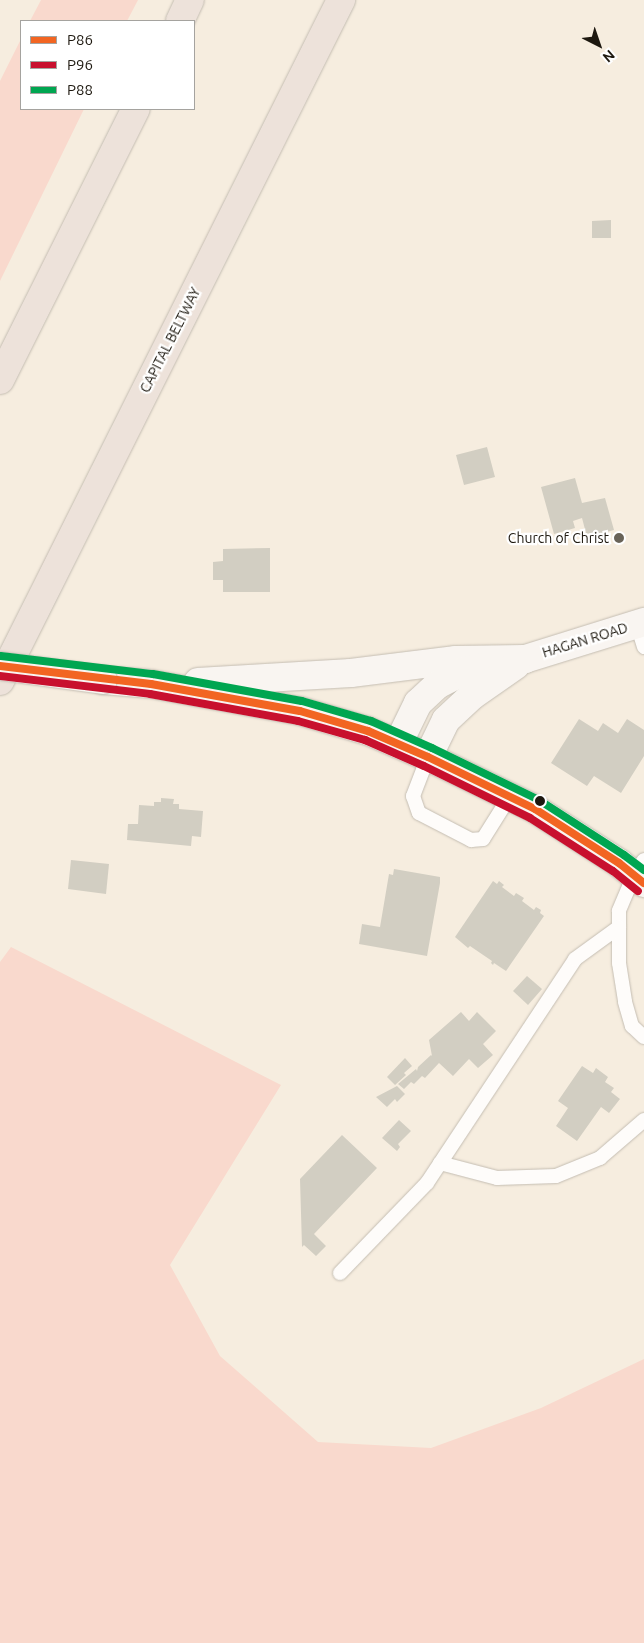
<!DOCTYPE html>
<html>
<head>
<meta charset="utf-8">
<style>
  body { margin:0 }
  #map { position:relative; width:644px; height:1643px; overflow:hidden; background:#f6eddf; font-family:Ubuntu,sans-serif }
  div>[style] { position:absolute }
  .green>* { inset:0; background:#f9d9cd }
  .building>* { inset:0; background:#d2cec2 }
  .roads { filter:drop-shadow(0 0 1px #c4bdb2) drop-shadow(0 0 1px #c4bdb2) }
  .lane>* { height:14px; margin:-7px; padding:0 7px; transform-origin:7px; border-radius:7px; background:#fefcfa }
  .secondary>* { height:28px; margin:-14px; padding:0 14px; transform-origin:14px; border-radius:14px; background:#f9f5f1 }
  .highway>* { height:28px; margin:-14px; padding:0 14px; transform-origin:14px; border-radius:14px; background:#ede2da }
  .bridges { filter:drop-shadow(0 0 1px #c4bdb2) drop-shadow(0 0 1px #c4bdb2) }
  .secondary-bridge>* { height:28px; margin:-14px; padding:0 14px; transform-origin:14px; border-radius:14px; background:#f9f5f1 }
  .bus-1>* { height:8px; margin:-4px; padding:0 4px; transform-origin:4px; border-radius:4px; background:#f26522 }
  .bus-2>* { height:8px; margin:-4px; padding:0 4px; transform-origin:4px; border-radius:4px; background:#c8102e }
  .bus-3>* { height:8px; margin:-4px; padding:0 4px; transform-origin:4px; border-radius:4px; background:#00a651 }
  .dots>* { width:14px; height:14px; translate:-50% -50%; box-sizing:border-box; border:2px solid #fff; border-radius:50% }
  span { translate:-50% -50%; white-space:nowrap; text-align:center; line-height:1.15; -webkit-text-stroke:4.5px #fff; paint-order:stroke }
  .street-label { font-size:14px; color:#1d180f }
  .poi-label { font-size:14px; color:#1d180f }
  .right { translate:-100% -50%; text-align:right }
  .legend { position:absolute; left:20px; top:20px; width:175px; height:90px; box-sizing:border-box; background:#fff; border:1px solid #a5a39f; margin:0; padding:6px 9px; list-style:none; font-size:15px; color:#1d180f }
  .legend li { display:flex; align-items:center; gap:10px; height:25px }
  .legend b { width:25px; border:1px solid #a5a39f }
  .north { position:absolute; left:574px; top:20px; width:50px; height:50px; -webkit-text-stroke:4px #fff; paint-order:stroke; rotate:139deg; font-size:14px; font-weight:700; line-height:20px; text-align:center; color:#1d180f }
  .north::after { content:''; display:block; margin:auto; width:18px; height:22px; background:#1d180f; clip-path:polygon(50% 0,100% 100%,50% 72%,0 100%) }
</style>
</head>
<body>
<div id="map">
  <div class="green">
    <i style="clip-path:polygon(41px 0,138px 0,127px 21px,30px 21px)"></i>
    <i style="clip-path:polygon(21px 39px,21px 109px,84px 109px,0 281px,0 81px)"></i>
    <i style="clip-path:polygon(11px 947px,281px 1085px,170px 1265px,220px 1356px,318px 1442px,431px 1448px,541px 1408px,644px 1359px,644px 1643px,0 1643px,0 962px)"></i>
  </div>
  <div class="building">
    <i style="clip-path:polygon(611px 220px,611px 238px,592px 238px,592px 221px)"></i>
    <i style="clip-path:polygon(487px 447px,495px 477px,464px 485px,456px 455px)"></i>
    <i style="clip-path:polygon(575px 478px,582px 503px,605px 498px,614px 530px,587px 537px,582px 518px,573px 521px,575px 528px,554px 534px,541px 487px)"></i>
    <i style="clip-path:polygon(270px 548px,270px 592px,223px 592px,223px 580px,213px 580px,213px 562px,223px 561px,223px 549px)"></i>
    <i style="clip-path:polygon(579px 719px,598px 731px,603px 723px,618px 733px,627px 719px,644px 730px,644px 756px,621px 793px,594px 776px,587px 786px,551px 763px)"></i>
    <i style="clip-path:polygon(161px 798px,174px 799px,173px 804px,179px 804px,179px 809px,203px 811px,201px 837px,192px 836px,191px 846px,127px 840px,128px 824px,138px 824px,139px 805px,154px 806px,154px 802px,161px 802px)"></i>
    <i style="clip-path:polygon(71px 860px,109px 864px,106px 894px,68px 889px)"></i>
    <i style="clip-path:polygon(394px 869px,440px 877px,440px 883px,427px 956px,359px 944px,362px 924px,380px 927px,389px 874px,393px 875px)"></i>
    <i style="clip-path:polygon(493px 881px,497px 884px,499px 881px,504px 885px,502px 887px,514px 896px,516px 893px,524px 898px,522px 901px,534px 910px,536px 907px,541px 910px,540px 913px,544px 916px,506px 971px,494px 963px,493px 965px,491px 963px,492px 961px,470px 946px,468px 948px,455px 937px)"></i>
    <i style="clip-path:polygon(527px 976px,542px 989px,528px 1005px,513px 991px)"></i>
    <i style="clip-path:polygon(461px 1012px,469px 1021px,477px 1012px,496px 1031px,483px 1044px,493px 1055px,478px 1068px,469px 1059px,453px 1076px,439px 1063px,425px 1078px,422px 1076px,414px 1084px,411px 1082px,404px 1089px,398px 1084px,416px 1069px,417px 1071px,418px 1067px,431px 1055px,432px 1056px,429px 1040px)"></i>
    <i style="clip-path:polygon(405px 1058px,412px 1066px,404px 1073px,406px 1075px,395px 1085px,387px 1077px)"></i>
    <i style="clip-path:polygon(582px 1066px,593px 1073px,596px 1068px,608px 1077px,605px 1082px,614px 1088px,611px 1092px,620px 1099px,609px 1113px,601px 1107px,577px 1141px,556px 1126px,568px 1108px,558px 1101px)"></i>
    <i style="clip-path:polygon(397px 1086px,405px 1094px,397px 1102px,395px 1099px,387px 1107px,376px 1097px)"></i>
    <i style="clip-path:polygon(399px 1120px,411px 1131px,398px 1144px,400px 1147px,397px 1151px,382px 1138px)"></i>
    <i style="clip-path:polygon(342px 1135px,377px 1168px,314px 1234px,326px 1246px,316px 1256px,304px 1245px,302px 1247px,300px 1179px)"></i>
  </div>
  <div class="roads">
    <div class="lane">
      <i style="left:637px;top:624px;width:24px;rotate:73deg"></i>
      <i style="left:428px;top:757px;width:42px;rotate:111deg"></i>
      <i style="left:413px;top:796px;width:18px;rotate:71deg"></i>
      <i style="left:419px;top:813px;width:59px;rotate:27.4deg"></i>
      <i style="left:471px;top:840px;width:12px;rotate:-5deg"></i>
      <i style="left:483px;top:839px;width:51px;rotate:-57.9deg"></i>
      <i style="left:644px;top:860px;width:18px;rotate:124deg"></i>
      <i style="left:634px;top:875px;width:39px;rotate:113deg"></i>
      <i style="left:619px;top:911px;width:52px;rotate:90deg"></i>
      <i style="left:619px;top:963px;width:39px;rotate:81deg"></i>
      <i style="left:625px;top:1002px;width:25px;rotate:74deg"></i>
      <i style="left:632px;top:1026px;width:16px;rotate:43deg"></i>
      <i style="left:440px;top:1163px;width:59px;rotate:14.7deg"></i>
      <i style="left:497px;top:1178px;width:59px;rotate:-1.9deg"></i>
      <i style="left:556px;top:1176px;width:48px;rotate:-22.2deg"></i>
      <i style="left:600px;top:1158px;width:58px;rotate:-40.8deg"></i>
      <i style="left:340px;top:1273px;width:125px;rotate:-46deg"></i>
      <i style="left:427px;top:1183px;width:268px;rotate:-56.5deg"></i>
      <i style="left:575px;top:959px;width:54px;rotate:-36deg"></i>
    </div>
    <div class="secondary">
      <i style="left:103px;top:680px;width:48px;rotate:4.8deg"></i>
      <i style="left:151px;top:684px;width:151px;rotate:10.3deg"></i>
      <i style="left:300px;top:711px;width:71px;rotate:16.4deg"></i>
      <i style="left:368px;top:731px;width:65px;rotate:23.4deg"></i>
      <i style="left:428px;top:757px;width:119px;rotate:25.9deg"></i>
      <i style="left:535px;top:809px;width:100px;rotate:32.7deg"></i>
      <i style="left:619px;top:863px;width:32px;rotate:39deg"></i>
      <i style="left:198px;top:682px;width:153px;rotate:-3.4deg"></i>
      <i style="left:351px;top:673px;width:106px;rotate:-7.1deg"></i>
      <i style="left:456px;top:660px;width:69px;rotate:-0.8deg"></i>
      <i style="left:398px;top:744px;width:46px;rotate:-64deg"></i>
      <i style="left:418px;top:703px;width:26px;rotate:-43deg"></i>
      <i style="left:437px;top:685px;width:30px;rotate:-27deg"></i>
      <i style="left:464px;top:671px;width:62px;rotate:-11.1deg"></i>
      <i style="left:525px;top:659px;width:125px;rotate:-17.3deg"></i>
      <i style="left:428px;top:757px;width:41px;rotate:-64.1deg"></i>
      <i style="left:446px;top:720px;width:37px;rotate:-43deg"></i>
      <i style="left:473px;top:695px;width:52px;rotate:-34.9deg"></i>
    </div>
    <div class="highway">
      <i style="left:180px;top:21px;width:23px;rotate:-65deg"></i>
      <i style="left:0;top:380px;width:303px;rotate:-63.4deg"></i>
      <i style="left:0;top:681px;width:762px;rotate:-63.4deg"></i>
    </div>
  </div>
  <div class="bridges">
    <div class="secondary-bridge">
      <i style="left:0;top:666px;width:104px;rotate:7.7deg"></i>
    </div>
  </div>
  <div class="bus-1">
    <i style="left:0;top:666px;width:152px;rotate:6.8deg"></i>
    <i style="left:151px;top:684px;width:151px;rotate:10.3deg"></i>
    <i style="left:300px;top:711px;width:71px;rotate:16.4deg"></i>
    <i style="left:368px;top:731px;width:65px;rotate:23.4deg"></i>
    <i style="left:428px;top:757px;width:119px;rotate:25.9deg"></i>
    <i style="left:535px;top:809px;width:100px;rotate:32.7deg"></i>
    <i style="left:619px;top:863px;width:32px;rotate:39deg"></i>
  </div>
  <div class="bus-2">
    <i style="left:0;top:676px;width:151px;rotate:6.8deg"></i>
    <i style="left:150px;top:694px;width:150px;rotate:10.3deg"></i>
    <i style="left:298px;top:721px;width:70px;rotate:15.8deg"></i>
    <i style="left:365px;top:740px;width:64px;rotate:23.8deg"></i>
    <i style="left:424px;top:766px;width:118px;rotate:26.1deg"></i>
    <i style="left:530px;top:818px;width:98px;rotate:32.6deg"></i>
    <i style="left:613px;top:871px;width:32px;rotate:39deg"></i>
  </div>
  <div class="bus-3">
    <i style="left:1px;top:656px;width:153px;rotate:6.8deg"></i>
    <i style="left:153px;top:674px;width:151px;rotate:10.3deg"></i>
    <i style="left:302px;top:701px;width:72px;rotate:16.2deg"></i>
    <i style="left:371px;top:721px;width:67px;rotate:23.9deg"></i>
    <i style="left:432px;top:748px;width:119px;rotate:25.9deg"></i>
    <i style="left:539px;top:800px;width:101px;rotate:32.9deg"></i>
    <i style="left:624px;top:855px;width:25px;rotate:37deg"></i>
  </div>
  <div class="dots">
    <i style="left:619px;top:538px;background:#696358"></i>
    <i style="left:540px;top:801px;background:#1d180f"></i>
  </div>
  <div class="street-label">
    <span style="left:170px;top:340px;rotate:-63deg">CAPITAL BELTWAY</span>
    <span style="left:585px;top:640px;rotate:-17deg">HAGAN ROAD</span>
  </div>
  <div class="poi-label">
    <span class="right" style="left:609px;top:538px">Church of Christ</span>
  </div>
  <ul class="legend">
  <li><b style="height:6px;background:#f26522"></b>P86</li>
  <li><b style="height:6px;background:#c8102e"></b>P96</li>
  <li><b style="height:6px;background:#00a651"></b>P88</li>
  </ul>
  <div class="north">N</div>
</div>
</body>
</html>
